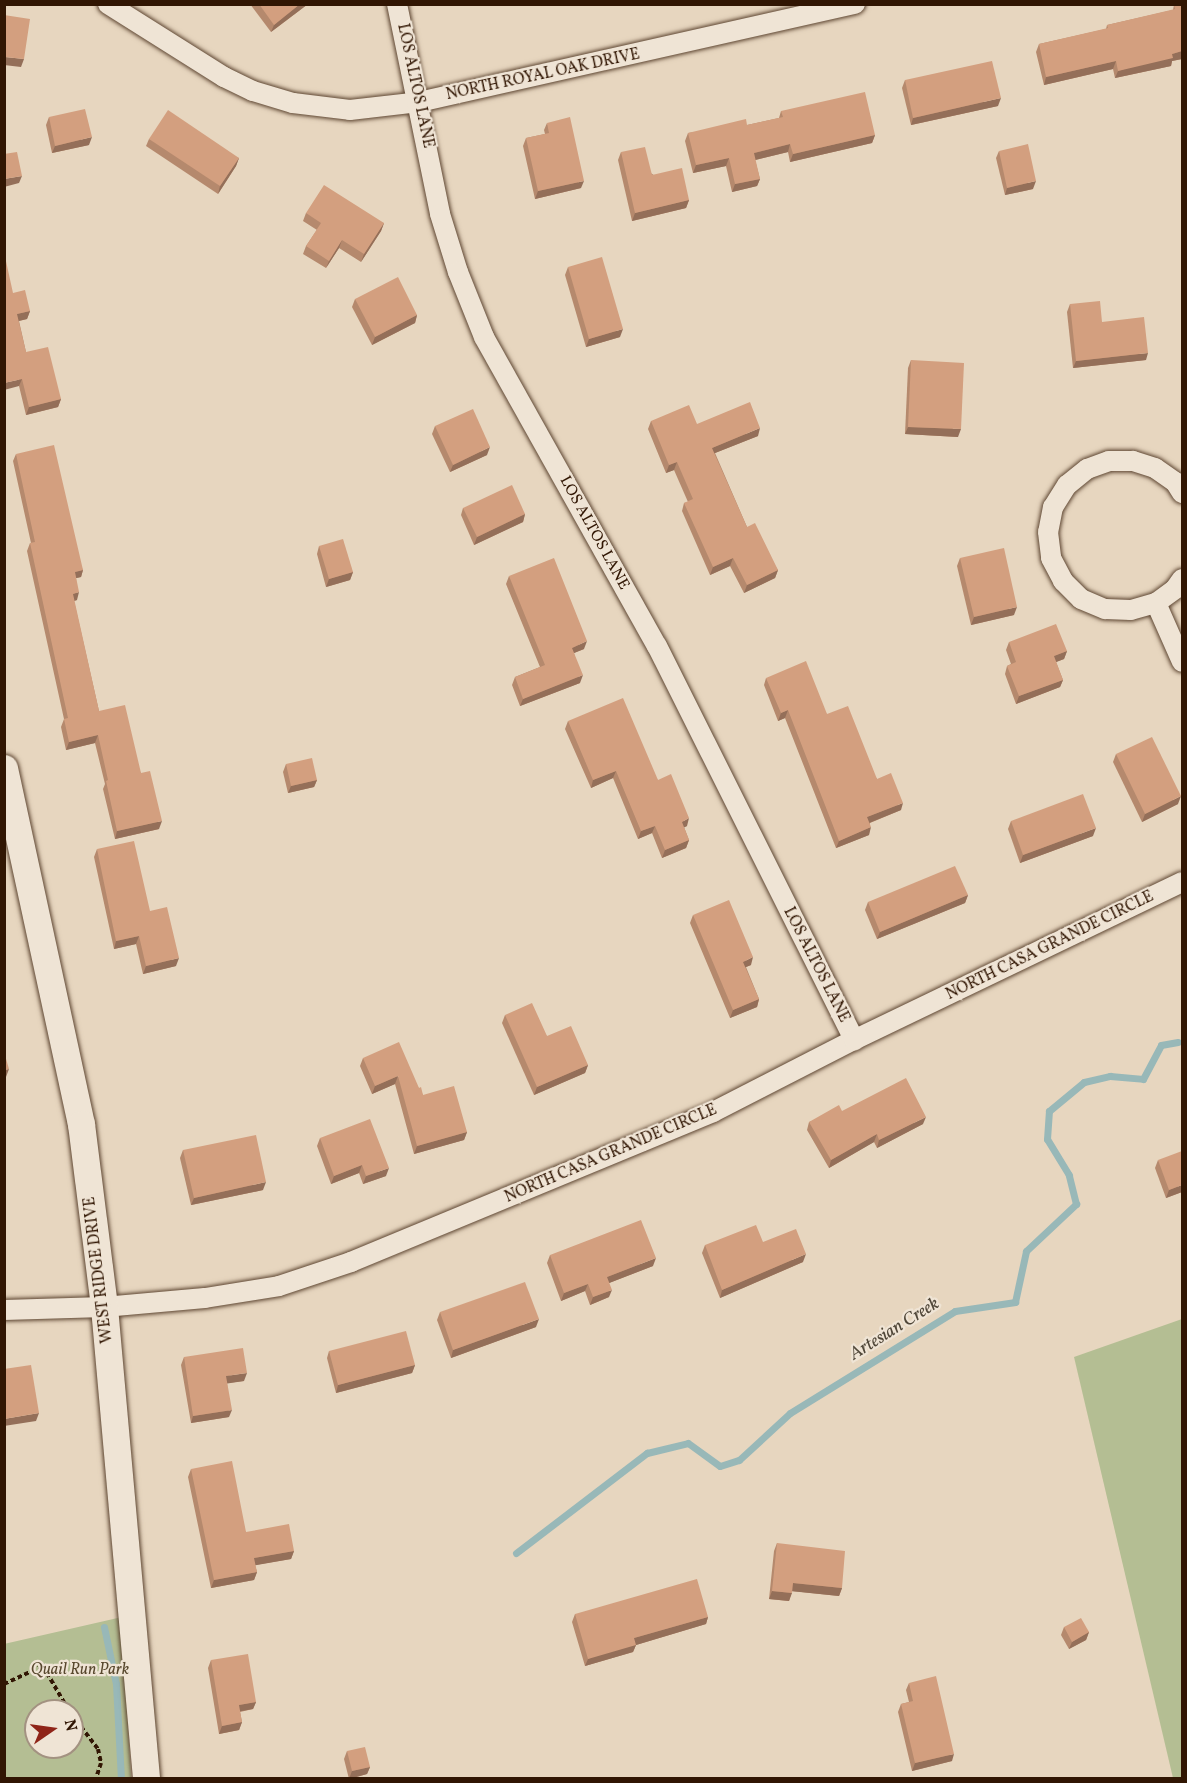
<!DOCTYPE html>
<html>
<head>
<meta charset="utf-8">
<style>
  body { margin:0 }
  #map { position:relative; width:1187px; height:1783px; overflow:hidden; background:#e7d6bf; font-family:Vollkorn,serif }
  div>[style] { position:absolute }
  .green>* { inset:0; background:#b4be93 }
  .stream>* { height:7px; margin:-3.5px; padding:0 3.5px; transform-origin:3.5px; border-radius:3.5px; background:#98b8b8 }
  .path>* { height:4px; margin-top:-2px; transform-origin:0; background:repeating-linear-gradient(90deg,#311603 0 4.5px,transparent 0 7.5px) }
  .roads { filter:drop-shadow(0 0 2px #5e4632) drop-shadow(0 0 2px #5e4632) }
  .street>* { height:20px; margin:-10px; padding:0 10px; transform-origin:10px; border-radius:10px; background:#efe4d5 }
  .secondary>* { height:27px; margin:-13.5px; padding:0 13.5px; transform-origin:13.5px; border-radius:13.5px; background:#efe4d5 }
  .wall>* { inset:0; background:#b5896d }
  .shaded-wall>* { inset:0; background:#946f59 }
  .building>* { inset:0; background:#d39f7f }
  span { translate:-50% -50%; white-space:nowrap; text-align:center; line-height:1.15; -webkit-text-stroke:4.5px #efe4d5; paint-order:stroke }
  .street-label { font-size:16px; color:#311603 }
  .park-label { font-size:16px; color:#58482e; font-style:italic }
  .water-label { font-size:18px; color:#504739; font-style:italic }
  .frame { position:absolute; inset:0; border:6px solid #311603; pointer-events:none }
  .north { position:absolute; left:24px; top:1699px; width:60px; height:60px; box-sizing:border-box; background:#efe4d5; border:2px solid #a39281; border-radius:50%; rotate:77deg; font-size:16px; font-weight:700; line-height:24px; text-align:center; color:#311603 }
  .north::after { content:''; display:block; margin:auto; width:21px; height:27px; background:#8f2418; clip-path:polygon(50% 0,100% 100%,50% 72%,0 100%) }
</style>
</head>
<body>
<div id="map">
  <div class="green">
    <i style="clip-path:polygon(1182px 1319px,1182px 1778px,1173px 1778px,1074px 1357px)"></i>
    <i style="clip-path:polygon(evenodd,122px 1617px,131px 1778px,5px 1778px,4px 1644px,122px 1617px,36px 1711px,72px 1711px,72px 1747px,36px 1747px,36px 1711px)"></i>
  </div>
  <div class="stream">
    <i style="left:516px;top:1553px;width:165px;rotate:-37.4deg"></i>
    <i style="left:647px;top:1453px;width:42px;rotate:-13.7deg"></i>
    <i style="left:688px;top:1443px;width:39px;rotate:36deg"></i>
    <i style="left:720px;top:1466px;width:20px;rotate:-18deg"></i>
    <i style="left:739px;top:1460px;width:69px;rotate:-42.7deg"></i>
    <i style="left:790px;top:1413px;width:194px;rotate:-31.7deg"></i>
    <i style="left:955px;top:1311px;width:61px;rotate:-8.5deg"></i>
    <i style="left:1015px;top:1302px;width:52px;rotate:-77.8deg"></i>
    <i style="left:1026px;top:1251px;width:69px;rotate:-43.2deg"></i>
    <i style="left:1076px;top:1204px;width:30px;rotate:-104deg"></i>
    <i style="left:1069px;top:1175px;width:42px;rotate:-121.4deg"></i>
    <i style="left:1047px;top:1139px;width:28px;rotate:-86deg"></i>
    <i style="left:1049px;top:1111px;width:45px;rotate:-39.6deg"></i>
    <i style="left:1084px;top:1082px;width:27px;rotate:-13deg"></i>
    <i style="left:1110px;top:1076px;width:33px;rotate:5deg"></i>
    <i style="left:1143px;top:1079px;width:38px;rotate:-62deg"></i>
    <i style="left:1161px;top:1045px;width:17px;rotate:-10deg"></i>
    <i style="left:104px;top:1627px;width:58px;rotate:78.1deg"></i>
    <i style="left:116px;top:1684px;width:94px;rotate:87deg"></i>
  </div>
  <div class="path">
    <i style="left:4px;top:1684px;width:38px;rotate:-25deg"></i>
    <i style="left:39px;top:1668px;width:9px;rotate:32deg"></i>
    <i style="left:47px;top:1673px;width:44px;rotate:59.9deg"></i>
    <i style="left:72px;top:1715px;width:43px;rotate:52.6deg"></i>
    <i style="left:98px;top:1749px;width:14px;rotate:78deg"></i>
    <i style="left:101px;top:1763px;width:16px;rotate:108deg"></i>
  </div>
  <div class="roads">
    <div class="street">
      <i style="left:108px;top:4px;width:137px;rotate:32.2deg"></i>
      <i style="left:224px;top:77px;width:32px;rotate:26deg"></i>
      <i style="left:253px;top:91px;width:42px;rotate:16.7deg"></i>
      <i style="left:293px;top:103px;width:57px;rotate:7deg"></i>
      <i style="left:350px;top:110px;width:69px;rotate:-6.6deg"></i>
      <i style="left:419px;top:102px;width:447px;rotate:-12.7deg"></i>
      <i style="left:397px;top:4px;width:214px;rotate:78.4deg"></i>
      <i style="left:440px;top:214px;width:61px;rotate:72.8deg"></i>
      <i style="left:458px;top:272px;width:70px;rotate:68.2deg"></i>
      <i style="left:484px;top:337px;width:354px;rotate:60.8deg"></i>
      <i style="left:657px;top:646px;width:441px;rotate:63.4deg"></i>
      <i style="left:1182px;top:493px;width:13px;rotate:-122deg"></i>
      <i style="left:1175px;top:482px;width:24px;rotate:-145deg"></i>
      <i style="left:1155px;top:468px;width:23px;rotate:-162deg"></i>
      <i style="left:1133px;top:461px;width:24px;rotate:180deg"></i>
      <i style="left:1109px;top:461px;width:23px;rotate:160deg"></i>
      <i style="left:1087px;top:469px;width:26px;rotate:141deg"></i>
      <i style="left:1067px;top:485px;width:26px;rotate:122deg"></i>
      <i style="left:1053px;top:507px;width:25px;rotate:101deg"></i>
      <i style="left:1048px;top:532px;width:26px;rotate:83deg"></i>
      <i style="left:1051px;top:558px;width:26px;rotate:62deg"></i>
      <i style="left:1063px;top:581px;width:25px;rotate:45deg"></i>
      <i style="left:1081px;top:599px;width:26px;rotate:23deg"></i>
      <i style="left:1105px;top:609px;width:26px;rotate:2deg"></i>
      <i style="left:1131px;top:610px;width:26px;rotate:-16deg"></i>
      <i style="left:1156px;top:603px;width:24px;rotate:-36deg"></i>
      <i style="left:1175px;top:589px;width:12px;rotate:-55deg"></i>
      <i style="left:1156px;top:603px;width:64px;rotate:66.2deg"></i>
      <i style="left:4px;top:1310px;width:100px;rotate:-1.7deg"></i>
      <i style="left:104px;top:1307px;width:101px;rotate:-5.1deg"></i>
      <i style="left:205px;top:1298px;width:75px;rotate:-9.2deg"></i>
      <i style="left:279px;top:1286px;width:76px;rotate:-18.4deg"></i>
      <i style="left:351px;top:1262px;width:392px;rotate:-22.5deg"></i>
      <i style="left:713px;top:1112px;width:158px;rotate:-27.1deg"></i>
      <i style="left:854px;top:1040px;width:364px;rotate:-25.7deg"></i>
    </div>
    <div class="secondary">
      <i style="left:4px;top:768px;width:364px;rotate:77.8deg"></i>
      <i style="left:81px;top:1124px;width:184px;rotate:82.8deg"></i>
      <i style="left:104px;top:1307px;width:473px;rotate:84.9deg"></i>
    </div>
  </div>
  <div class="wall">
    <i style="clip-path:polygon(250px 4px,308px 4px,271px 32px)"></i>
    <i style="clip-path:polygon(1182px 4px,1182px 59px,1172px 61px,1171px 66px,1115px 78px,1113px 69px,1044px 85px,1036px 52px,1039px 44px,1106px 29px,1107px 25px,1173px 10px,1174px 5px)"></i>
    <i style="clip-path:polygon(905px 80px,998px 106px,911px 125px,902px 88px)"></i>
    <i style="clip-path:polygon(781px 111px,875px 135px,872px 143px,790px 162px,788px 152px,755px 160px,760px 179px,757px 186px,732px 192px,726px 166px,693px 173px,685px 141px,688px 133px,747px 125px,779px 118px)"></i>
    <i style="clip-path:polygon(49px 117px,89px 145px,52px 153px,46px 125px)"></i>
    <i style="clip-path:polygon(547px 123px,581px 188px,535px 199px,523px 146px,526px 138px,545px 134px,544px 130px)"></i>
    <i style="clip-path:polygon(149px 139px,239px 158px,236px 166px,218px 194px,146px 146px)"></i>
    <i style="clip-path:polygon(999px 151px,1033px 189px,1005px 195px,996px 158px)"></i>
    <i style="clip-path:polygon(621px 152px,689px 200px,686px 208px,632px 221px,618px 160px)"></i>
    <i style="clip-path:polygon(306px 213px,384px 223px,381px 231px,361px 262px,339px 248px,326px 268px,303px 254px,306px 246px,317px 230px,303px 221px)"></i>
    <i style="clip-path:polygon(568px 267px,620px 337px,586px 347px,565px 275px)"></i>
    <i style="clip-path:polygon(13px 293px,30px 311px,27px 319px,19px 321px,26px 352px,61px 399px,58px 407px,26px 415px,19px 386px)"></i>
    <i style="clip-path:polygon(355px 299px,417px 315px,415px 323px,372px 345px,352px 307px)"></i>
    <i style="clip-path:polygon(1070px 304px,1102px 322px,1146px 360px,1073px 368px,1067px 312px)"></i>
    <i style="clip-path:polygon(911px 360px,958px 437px,905px 434px,908px 368px)"></i>
    <i style="clip-path:polygon(651px 421px,697px 424px,758px 436px,715px 453px,747px 527px,778px 570px,775px 578px,744px 593px,730px 566px,710px 575px,682px 511px,684px 503px,688px 502px,674px 470px,666px 473px,648px 429px)"></i>
    <i style="clip-path:polygon(435px 426px,487px 455px,450px 472px,432px 434px)"></i>
    <i style="clip-path:polygon(16px 454px,83px 570px,81px 577px,76px 578px,77px 600px,74px 601px,99px 711px,141px 773px,159px 829px,115px 839px,103px 789px,105px 784px,95px 743px,66px 750px,61px 727px,64px 719px,27px 551px,30px 543px,31px 543px,13px 461px)"></i>
    <i style="clip-path:polygon(463px 508px,525px 514px,523px 522px,474px 545px,461px 515px)"></i>
    <i style="clip-path:polygon(319px 546px,353px 572px,350px 580px,326px 587px,317px 554px)"></i>
    <i style="clip-path:polygon(960px 558px,1014px 615px,971px 625px,957px 566px)"></i>
    <i style="clip-path:polygon(509px 576px,584px 649px,574px 653px,580px 683px,520px 706px,512px 685px,515px 677px,540px 667px,506px 584px)"></i>
    <i style="clip-path:polygon(1009px 642px,1067px 651px,1064px 659px,1056px 662px,1063px 680px,1060px 687px,1016px 704px,1005px 674px,1007px 666px,1011px 664px,1006px 650px)"></i>
    <i style="clip-path:polygon(766px 678px,827px 714px,901px 810px,870px 823px,869px 835px,836px 848px,785px 718px,778px 721px,764px 685px)"></i>
    <i style="clip-path:polygon(568px 721px,658px 780px,687px 826px,684px 827px,689px 840px,686px 848px,662px 858px,652px 833px,638px 839px,613px 778px,591px 788px,565px 729px)"></i>
    <i style="clip-path:polygon(1116px 754px,1178px 804px,1142px 822px,1113px 762px)"></i>
    <i style="clip-path:polygon(286px 764px,317px 780px,314px 787px,288px 793px,283px 772px)"></i>
    <i style="clip-path:polygon(1011px 821px,1093px 836px,1020px 863px,1008px 829px)"></i>
    <i style="clip-path:polygon(97px 849px,176px 966px,143px 974px,136px 944px,114px 949px,94px 857px)"></i>
    <i style="clip-path:polygon(968px 895px,965px 903px,877px 939px,865px 910px,868px 902px)"></i>
    <i style="clip-path:polygon(693px 915px,751px 965px,746px 967px,759px 999px,757px 1007px,730px 1018px,690px 923px)"></i>
    <i style="clip-path:polygon(505px 1015px,547px 1036px,588px 1065px,585px 1073px,534px 1095px,502px 1023px)"></i>
    <i style="clip-path:polygon(363px 1058px,419px 1088px,423px 1095px,467px 1132px,464px 1140px,414px 1154px,395px 1084px,372px 1094px,360px 1066px)"></i>
    <i style="clip-path:polygon(842px 1111px,923px 1124px,877px 1148px,874px 1142px,829px 1168px,807px 1130px,809px 1122px)"></i>
    <i style="clip-path:polygon(320px 1138px,386px 1176px,363px 1184px,359px 1173px,331px 1184px,317px 1146px)"></i>
    <i style="clip-path:polygon(183px 1150px,263px 1190px,191px 1205px,180px 1158px)"></i>
    <i style="clip-path:polygon(1158px 1160px,1182px 1192px,1166px 1198px,1155px 1168px)"></i>
    <i style="clip-path:polygon(705px 1245px,803px 1262px,720px 1298px,702px 1253px)"></i>
    <i style="clip-path:polygon(550px 1255px,653px 1266px,609px 1283px,609px 1297px,590px 1305px,585px 1291px,561px 1301px,547px 1263px)"></i>
    <i style="clip-path:polygon(440px 1312px,536px 1327px,451px 1358px,437px 1320px)"></i>
    <i style="clip-path:polygon(329px 1351px,415px 1365px,412px 1373px,336px 1393px,327px 1358px)"></i>
    <i style="clip-path:polygon(184px 1357px,244px 1381px,227px 1383px,229px 1417px,191px 1423px,181px 1365px)"></i>
    <i style="clip-path:polygon(191px 1469px,246px 1532px,294px 1551px,291px 1559px,255px 1565px,257px 1572px,254px 1580px,211px 1588px,188px 1477px)"></i>
    <i style="clip-path:polygon(777px 1543px,842px 1588px,839px 1596px,792px 1591px,789px 1601px,769px 1599px,774px 1551px)"></i>
    <i style="clip-path:polygon(575px 1614px,708px 1617px,706px 1624px,636px 1645px,633px 1652px,585px 1666px,572px 1622px)"></i>
    <i style="clip-path:polygon(1064px 1627px,1089px 1632px,1086px 1640px,1069px 1649px,1061px 1635px)"></i>
    <i style="clip-path:polygon(211px 1660px,256px 1702px,253px 1709px,240px 1712px,242px 1722px,239px 1730px,219px 1734px,208px 1668px)"></i>
    <i style="clip-path:polygon(909px 1683px,952px 1761px,912px 1771px,898px 1712px,901px 1704px,909px 1702px,906px 1690px)"></i>
    <i style="clip-path:polygon(347px 1751px,370px 1767px,367px 1774px,349px 1779px,344px 1759px)"></i>
  </div>
  <div class="shaded-wall">
    <i style="clip-path:polygon(300px 4px,308px 4px,271px 32px,274px 25px)"></i>
    <i style="clip-path:polygon(1182px 51px,1182px 59px,1172px 61px,1171px 66px,1115px 78px,1118px 71px)"></i>
    <i style="clip-path:polygon(5px 57px,24px 59px,21px 67px,4px 65px)"></i>
    <i style="clip-path:polygon(1116px 61px,1113px 69px,1044px 85px,1046px 77px)"></i>
    <i style="clip-path:polygon(1001px 98px,998px 106px,911px 125px,913px 118px)"></i>
    <i style="clip-path:polygon(875px 135px,872px 143px,790px 162px,793px 154px)"></i>
    <i style="clip-path:polygon(92px 137px,89px 145px,52px 153px,55px 146px)"></i>
    <i style="clip-path:polygon(790px 144px,788px 152px,751px 161px,754px 153px)"></i>
    <i style="clip-path:polygon(239px 158px,236px 166px,218px 194px,220px 186px)"></i>
    <i style="clip-path:polygon(729px 158px,726px 166px,693px 173px,696px 165px)"></i>
    <i style="clip-path:polygon(22px 176px,19px 183px,4px 187px,4px 179px)"></i>
    <i style="clip-path:polygon(760px 179px,757px 186px,732px 192px,735px 184px)"></i>
    <i style="clip-path:polygon(584px 181px,581px 188px,535px 199px,538px 191px)"></i>
    <i style="clip-path:polygon(1036px 181px,1033px 189px,1005px 195px,1007px 188px)"></i>
    <i style="clip-path:polygon(689px 200px,686px 208px,632px 221px,635px 213px)"></i>
    <i style="clip-path:polygon(384px 223px,381px 231px,361px 262px,364px 254px)"></i>
    <i style="clip-path:polygon(342px 240px,339px 248px,326px 268px,329px 261px)"></i>
    <i style="clip-path:polygon(30px 311px,27px 319px,14px 322px,17px 314px)"></i>
    <i style="clip-path:polygon(417px 315px,415px 323px,372px 345px,375px 337px)"></i>
    <i style="clip-path:polygon(623px 329px,620px 337px,586px 347px,589px 339px)"></i>
    <i style="clip-path:polygon(1148px 353px,1146px 360px,1073px 368px,1076px 361px)"></i>
    <i style="clip-path:polygon(22px 379px,19px 386px,4px 390px,4px 383px)"></i>
    <i style="clip-path:polygon(61px 399px,58px 407px,26px 415px,29px 407px)"></i>
    <i style="clip-path:polygon(908px 427px,961px 429px,958px 437px,905px 434px)"></i>
    <i style="clip-path:polygon(760px 428px,758px 436px,710px 455px,712px 448px)"></i>
    <i style="clip-path:polygon(490px 447px,487px 455px,450px 472px,453px 465px)"></i>
    <i style="clip-path:polygon(677px 462px,674px 470px,666px 473px,669px 465px)"></i>
    <i style="clip-path:polygon(525px 514px,523px 522px,474px 545px,477px 537px)"></i>
    <i style="clip-path:polygon(733px 558px,730px 566px,710px 575px,713px 567px)"></i>
    <i style="clip-path:polygon(83px 570px,81px 577px,72px 579px,75px 572px)"></i>
    <i style="clip-path:polygon(778px 570px,775px 578px,744px 593px,747px 585px)"></i>
    <i style="clip-path:polygon(353px 572px,350px 580px,326px 587px,329px 579px)"></i>
    <i style="clip-path:polygon(79px 592px,77px 600px,70px 602px,73px 594px)"></i>
    <i style="clip-path:polygon(1017px 607px,1014px 615px,971px 625px,974px 617px)"></i>
    <i style="clip-path:polygon(587px 641px,584px 649px,569px 655px,572px 648px)"></i>
    <i style="clip-path:polygon(1067px 651px,1064px 659px,1051px 664px,1054px 656px)"></i>
    <i style="clip-path:polygon(583px 675px,580px 683px,520px 706px,523px 699px)"></i>
    <i style="clip-path:polygon(1063px 680px,1060px 687px,1016px 704px,1019px 696px)"></i>
    <i style="clip-path:polygon(788px 710px,785px 718px,778px 721px,781px 713px)"></i>
    <i style="clip-path:polygon(98px 735px,95px 743px,66px 750px,69px 742px)"></i>
    <i style="clip-path:polygon(616px 771px,613px 778px,591px 788px,593px 780px)"></i>
    <i style="clip-path:polygon(317px 780px,314px 787px,288px 793px,291px 786px)"></i>
    <i style="clip-path:polygon(1181px 796px,1178px 804px,1142px 822px,1145px 814px)"></i>
    <i style="clip-path:polygon(903px 803px,901px 810px,864px 825px,867px 817px)"></i>
    <i style="clip-path:polygon(689px 818px,687px 826px,679px 830px,682px 822px)"></i>
    <i style="clip-path:polygon(162px 821px,159px 829px,115px 839px,117px 831px)"></i>
    <i style="clip-path:polygon(655px 826px,652px 833px,638px 839px,641px 831px)"></i>
    <i style="clip-path:polygon(871px 827px,869px 835px,836px 848px,839px 841px)"></i>
    <i style="clip-path:polygon(1096px 828px,1093px 836px,1020px 863px,1023px 855px)"></i>
    <i style="clip-path:polygon(689px 840px,686px 848px,662px 858px,665px 850px)"></i>
    <i style="clip-path:polygon(968px 895px,965px 903px,877px 939px,880px 932px)"></i>
    <i style="clip-path:polygon(139px 936px,136px 944px,114px 949px,116px 941px)"></i>
    <i style="clip-path:polygon(753px 957px,751px 965px,741px 969px,743px 962px)"></i>
    <i style="clip-path:polygon(179px 958px,176px 966px,143px 974px,146px 966px)"></i>
    <i style="clip-path:polygon(759px 999px,757px 1007px,730px 1018px,733px 1010px)"></i>
    <i style="clip-path:polygon(588px 1065px,585px 1073px,534px 1095px,537px 1087px)"></i>
    <i style="clip-path:polygon(9px 1069px,6px 1077px,4px 1077px,4px 1070px)"></i>
    <i style="clip-path:polygon(398px 1076px,395px 1084px,372px 1094px,375px 1086px)"></i>
    <i style="clip-path:polygon(926px 1117px,923px 1124px,877px 1148px,879px 1140px)"></i>
    <i style="clip-path:polygon(467px 1132px,464px 1140px,414px 1154px,417px 1146px)"></i>
    <i style="clip-path:polygon(877px 1134px,874px 1142px,829px 1168px,831px 1160px)"></i>
    <i style="clip-path:polygon(362px 1165px,359px 1173px,331px 1184px,334px 1176px)"></i>
    <i style="clip-path:polygon(389px 1168px,386px 1176px,363px 1184px,366px 1176px)"></i>
    <i style="clip-path:polygon(266px 1182px,263px 1190px,191px 1205px,194px 1198px)"></i>
    <i style="clip-path:polygon(1182px 1185px,1182px 1192px,1166px 1198px,1169px 1190px)"></i>
    <i style="clip-path:polygon(806px 1254px,803px 1262px,720px 1298px,722px 1290px)"></i>
    <i style="clip-path:polygon(656px 1258px,653px 1266px,604px 1285px,607px 1277px)"></i>
    <i style="clip-path:polygon(588px 1284px,585px 1291px,561px 1301px,564px 1293px)"></i>
    <i style="clip-path:polygon(612px 1290px,609px 1297px,590px 1305px,593px 1297px)"></i>
    <i style="clip-path:polygon(539px 1319px,536px 1327px,451px 1358px,453px 1350px)"></i>
    <i style="clip-path:polygon(415px 1365px,412px 1373px,336px 1393px,338px 1385px)"></i>
    <i style="clip-path:polygon(247px 1373px,244px 1381px,224px 1384px,226px 1376px)"></i>
    <i style="clip-path:polygon(232px 1410px,229px 1417px,191px 1423px,193px 1416px)"></i>
    <i style="clip-path:polygon(39px 1413px,36px 1421px,4px 1426px,4px 1419px)"></i>
    <i style="clip-path:polygon(294px 1551px,291px 1559px,251px 1566px,254px 1558px)"></i>
    <i style="clip-path:polygon(257px 1572px,254px 1580px,211px 1588px,214px 1580px)"></i>
    <i style="clip-path:polygon(793px 1583px,842px 1588px,839px 1596px,790px 1591px)"></i>
    <i style="clip-path:polygon(772px 1591px,792px 1593px,789px 1601px,769px 1599px)"></i>
    <i style="clip-path:polygon(708px 1617px,706px 1624px,636px 1645px,633px 1652px,585px 1666px,588px 1659px,634px 1638px)"></i>
    <i style="clip-path:polygon(1089px 1632px,1086px 1640px,1069px 1649px,1072px 1642px)"></i>
    <i style="clip-path:polygon(256px 1702px,253px 1709px,236px 1712px,239px 1705px)"></i>
    <i style="clip-path:polygon(242px 1722px,239px 1730px,219px 1734px,222px 1726px)"></i>
    <i style="clip-path:polygon(954px 1754px,952px 1761px,912px 1771px,915px 1763px)"></i>
    <i style="clip-path:polygon(370px 1767px,367px 1774px,349px 1779px,352px 1771px)"></i>
  </div>
  <div class="building">
    <i style="clip-path:polygon(259px 4px,300px 4px,274px 25px)"></i>
    <i style="clip-path:polygon(1178px 4px,1182px 4px,1182px 51px,1172px 54px,1173px 58px,1118px 71px,1116px 61px,1046px 77px,1039px 44px,1108px 28px,1107px 25px,1175px 9px,1174px 5px)"></i>
    <i style="clip-path:polygon(4px 15px,30px 19px,24px 59px,5px 57px,4px 63px)"></i>
    <i style="clip-path:polygon(992px 61px,1001px 98px,913px 118px,905px 80px)"></i>
    <i style="clip-path:polygon(865px 92px,875px 135px,793px 154px,790px 144px,754px 153px,760px 179px,735px 184px,729px 158px,696px 165px,688px 133px,746px 119px,747px 125px,783px 117px,781px 111px)"></i>
    <i style="clip-path:polygon(85px 109px,92px 137px,55px 146px,49px 117px)"></i>
    <i style="clip-path:polygon(168px 110px,239px 158px,220px 186px,149px 139px)"></i>
    <i style="clip-path:polygon(570px 117px,584px 181px,538px 191px,526px 138px,549px 133px,547px 123px)"></i>
    <i style="clip-path:polygon(1028px 144px,1036px 181px,1007px 188px,999px 151px)"></i>
    <i style="clip-path:polygon(645px 147px,652px 175px,682px 168px,689px 200px,635px 213px,621px 152px)"></i>
    <i style="clip-path:polygon(17px 152px,22px 176px,4px 179px,4px 154px)"></i>
    <i style="clip-path:polygon(324px 185px,384px 223px,364px 254px,342px 240px,329px 261px,306px 246px,321px 223px,306px 213px)"></i>
    <i style="clip-path:polygon(4px 252px,13px 293px,25px 290px,30px 311px,17px 314px,26px 352px,48px 347px,61px 399px,29px 407px,22px 379px,4px 383px)"></i>
    <i style="clip-path:polygon(602px 257px,623px 329px,589px 339px,568px 267px)"></i>
    <i style="clip-path:polygon(398px 277px,417px 315px,375px 337px,355px 299px)"></i>
    <i style="clip-path:polygon(1100px 301px,1102px 322px,1144px 317px,1148px 353px,1076px 361px,1070px 304px)"></i>
    <i style="clip-path:polygon(911px 360px,964px 363px,961px 429px,908px 427px)"></i>
    <i style="clip-path:polygon(750px 402px,760px 428px,712px 448px,747px 527px,755px 523px,778px 570px,747px 585px,733px 558px,713px 567px,684px 503px,693px 499px,677px 462px,669px 465px,651px 421px,689px 405px,697px 424px)"></i>
    <i style="clip-path:polygon(473px 409px,490px 447px,453px 465px,435px 426px)"></i>
    <i style="clip-path:polygon(54px 445px,83px 570px,75px 572px,79px 592px,73px 594px,99px 711px,125px 705px,141px 773px,150px 771px,162px 821px,117px 831px,106px 781px,108px 780px,98px 735px,69px 742px,64px 719px,68px 718px,30px 543px,35px 542px,16px 454px)"></i>
    <i style="clip-path:polygon(512px 485px,525px 514px,477px 537px,463px 508px)"></i>
    <i style="clip-path:polygon(343px 539px,353px 572px,329px 579px,319px 546px)"></i>
    <i style="clip-path:polygon(1004px 548px,1017px 607px,974px 617px,960px 558px)"></i>
    <i style="clip-path:polygon(554px 558px,587px 641px,572px 648px,583px 675px,523px 699px,515px 677px,545px 665px,509px 576px)"></i>
    <i style="clip-path:polygon(1056px 624px,1067px 651px,1054px 656px,1063px 680px,1019px 696px,1007px 666px,1016px 662px,1009px 642px)"></i>
    <i style="clip-path:polygon(806px 661px,827px 714px,848px 706px,877px 779px,891px 773px,903px 803px,867px 817px,871px 827px,839px 841px,788px 710px,781px 713px,766px 678px)"></i>
    <i style="clip-path:polygon(623px 698px,658px 780px,671px 774px,689px 818px,682px 822px,689px 840px,665px 850px,655px 826px,641px 831px,616px 771px,593px 780px,568px 721px)"></i>
    <i style="clip-path:polygon(1152px 737px,1181px 796px,1145px 814px,1116px 754px)"></i>
    <i style="clip-path:polygon(312px 758px,317px 780px,291px 786px,286px 764px)"></i>
    <i style="clip-path:polygon(1083px 794px,1096px 828px,1023px 855px,1011px 821px)"></i>
    <i style="clip-path:polygon(134px 841px,150px 911px,167px 907px,179px 958px,146px 966px,139px 936px,116px 941px,97px 849px)"></i>
    <i style="clip-path:polygon(955px 866px,968px 895px,880px 932px,868px 902px)"></i>
    <i style="clip-path:polygon(729px 900px,753px 957px,743px 962px,759px 999px,733px 1010px,693px 915px)"></i>
    <i style="clip-path:polygon(532px 1003px,547px 1036px,571px 1026px,588px 1065px,537px 1087px,505px 1015px)"></i>
    <i style="clip-path:polygon(399px 1042px,419px 1088px,421px 1087px,423px 1095px,454px 1086px,467px 1132px,417px 1146px,398px 1076px,375px 1086px,363px 1058px)"></i>
    <i style="clip-path:polygon(4px 1052px,9px 1069px,4px 1070px)"></i>
    <i style="clip-path:polygon(906px 1078px,926px 1117px,879px 1140px,877px 1134px,831px 1160px,809px 1122px,839px 1105px,842px 1111px)"></i>
    <i style="clip-path:polygon(370px 1119px,389px 1168px,366px 1176px,362px 1165px,334px 1176px,320px 1138px)"></i>
    <i style="clip-path:polygon(256px 1135px,266px 1182px,194px 1198px,183px 1150px)"></i>
    <i style="clip-path:polygon(1182px 1151px,1182px 1185px,1169px 1190px,1158px 1160px)"></i>
    <i style="clip-path:polygon(641px 1220px,656px 1258px,607px 1277px,612px 1290px,593px 1297px,588px 1284px,564px 1293px,550px 1255px)"></i>
    <i style="clip-path:polygon(756px 1225px,763px 1242px,796px 1229px,806px 1254px,722px 1290px,705px 1245px)"></i>
    <i style="clip-path:polygon(525px 1282px,539px 1319px,453px 1350px,440px 1312px)"></i>
    <i style="clip-path:polygon(406px 1331px,415px 1365px,338px 1385px,329px 1351px)"></i>
    <i style="clip-path:polygon(243px 1348px,247px 1373px,226px 1376px,232px 1410px,193px 1416px,184px 1357px)"></i>
    <i style="clip-path:polygon(31px 1365px,39px 1413px,4px 1419px,4px 1369px)"></i>
    <i style="clip-path:polygon(232px 1461px,246px 1532px,289px 1524px,294px 1551px,254px 1558px,257px 1572px,214px 1580px,191px 1469px)"></i>
    <i style="clip-path:polygon(777px 1543px,845px 1551px,842px 1588px,793px 1583px,792px 1593px,772px 1591px)"></i>
    <i style="clip-path:polygon(697px 1579px,708px 1617px,634px 1638px,636px 1645px,588px 1659px,575px 1614px)"></i>
    <i style="clip-path:polygon(1081px 1618px,1089px 1632px,1072px 1642px,1064px 1627px)"></i>
    <i style="clip-path:polygon(248px 1654px,256px 1702px,239px 1705px,242px 1722px,222px 1726px,211px 1660px)"></i>
    <i style="clip-path:polygon(936px 1676px,954px 1754px,915px 1763px,901px 1704px,913px 1701px,909px 1683px)"></i>
    <i style="clip-path:polygon(365px 1747px,370px 1767px,352px 1771px,347px 1751px)"></i>
  </div>
  <div class="street-label">
    <span style="left:543px;top:75px;rotate:-12deg">NORTH ROYAL OAK DRIVE</span>
    <span style="left:415px;top:86px;rotate:78deg">LOS ALTOS LANE</span>
    <span style="left:594px;top:533px;rotate:61deg">LOS ALTOS LANE</span>
    <span style="left:1050px;top:946px;rotate:-26deg">NORTH CASA GRANDE CIRCLE</span>
    <span style="left:816px;top:965px;rotate:63deg">LOS ALTOS LANE</span>
    <span style="left:611px;top:1154px;rotate:-23deg">NORTH CASA GRANDE CIRCLE</span>
    <span style="left:99px;top:1270px;rotate:-97deg">WEST RIDGE DRIVE</span>
  </div>
  <div class="park-label">
    <span style="left:80px;top:1670px">Quail Run Park</span>
  </div>
  <div class="water-label">
    <span style="left:895px;top:1330px;rotate:-32deg">Artesian Creek</span>
  </div>
  <div class="frame"></div>
  <div class="north">N</div>
</div>
</body>
</html>
